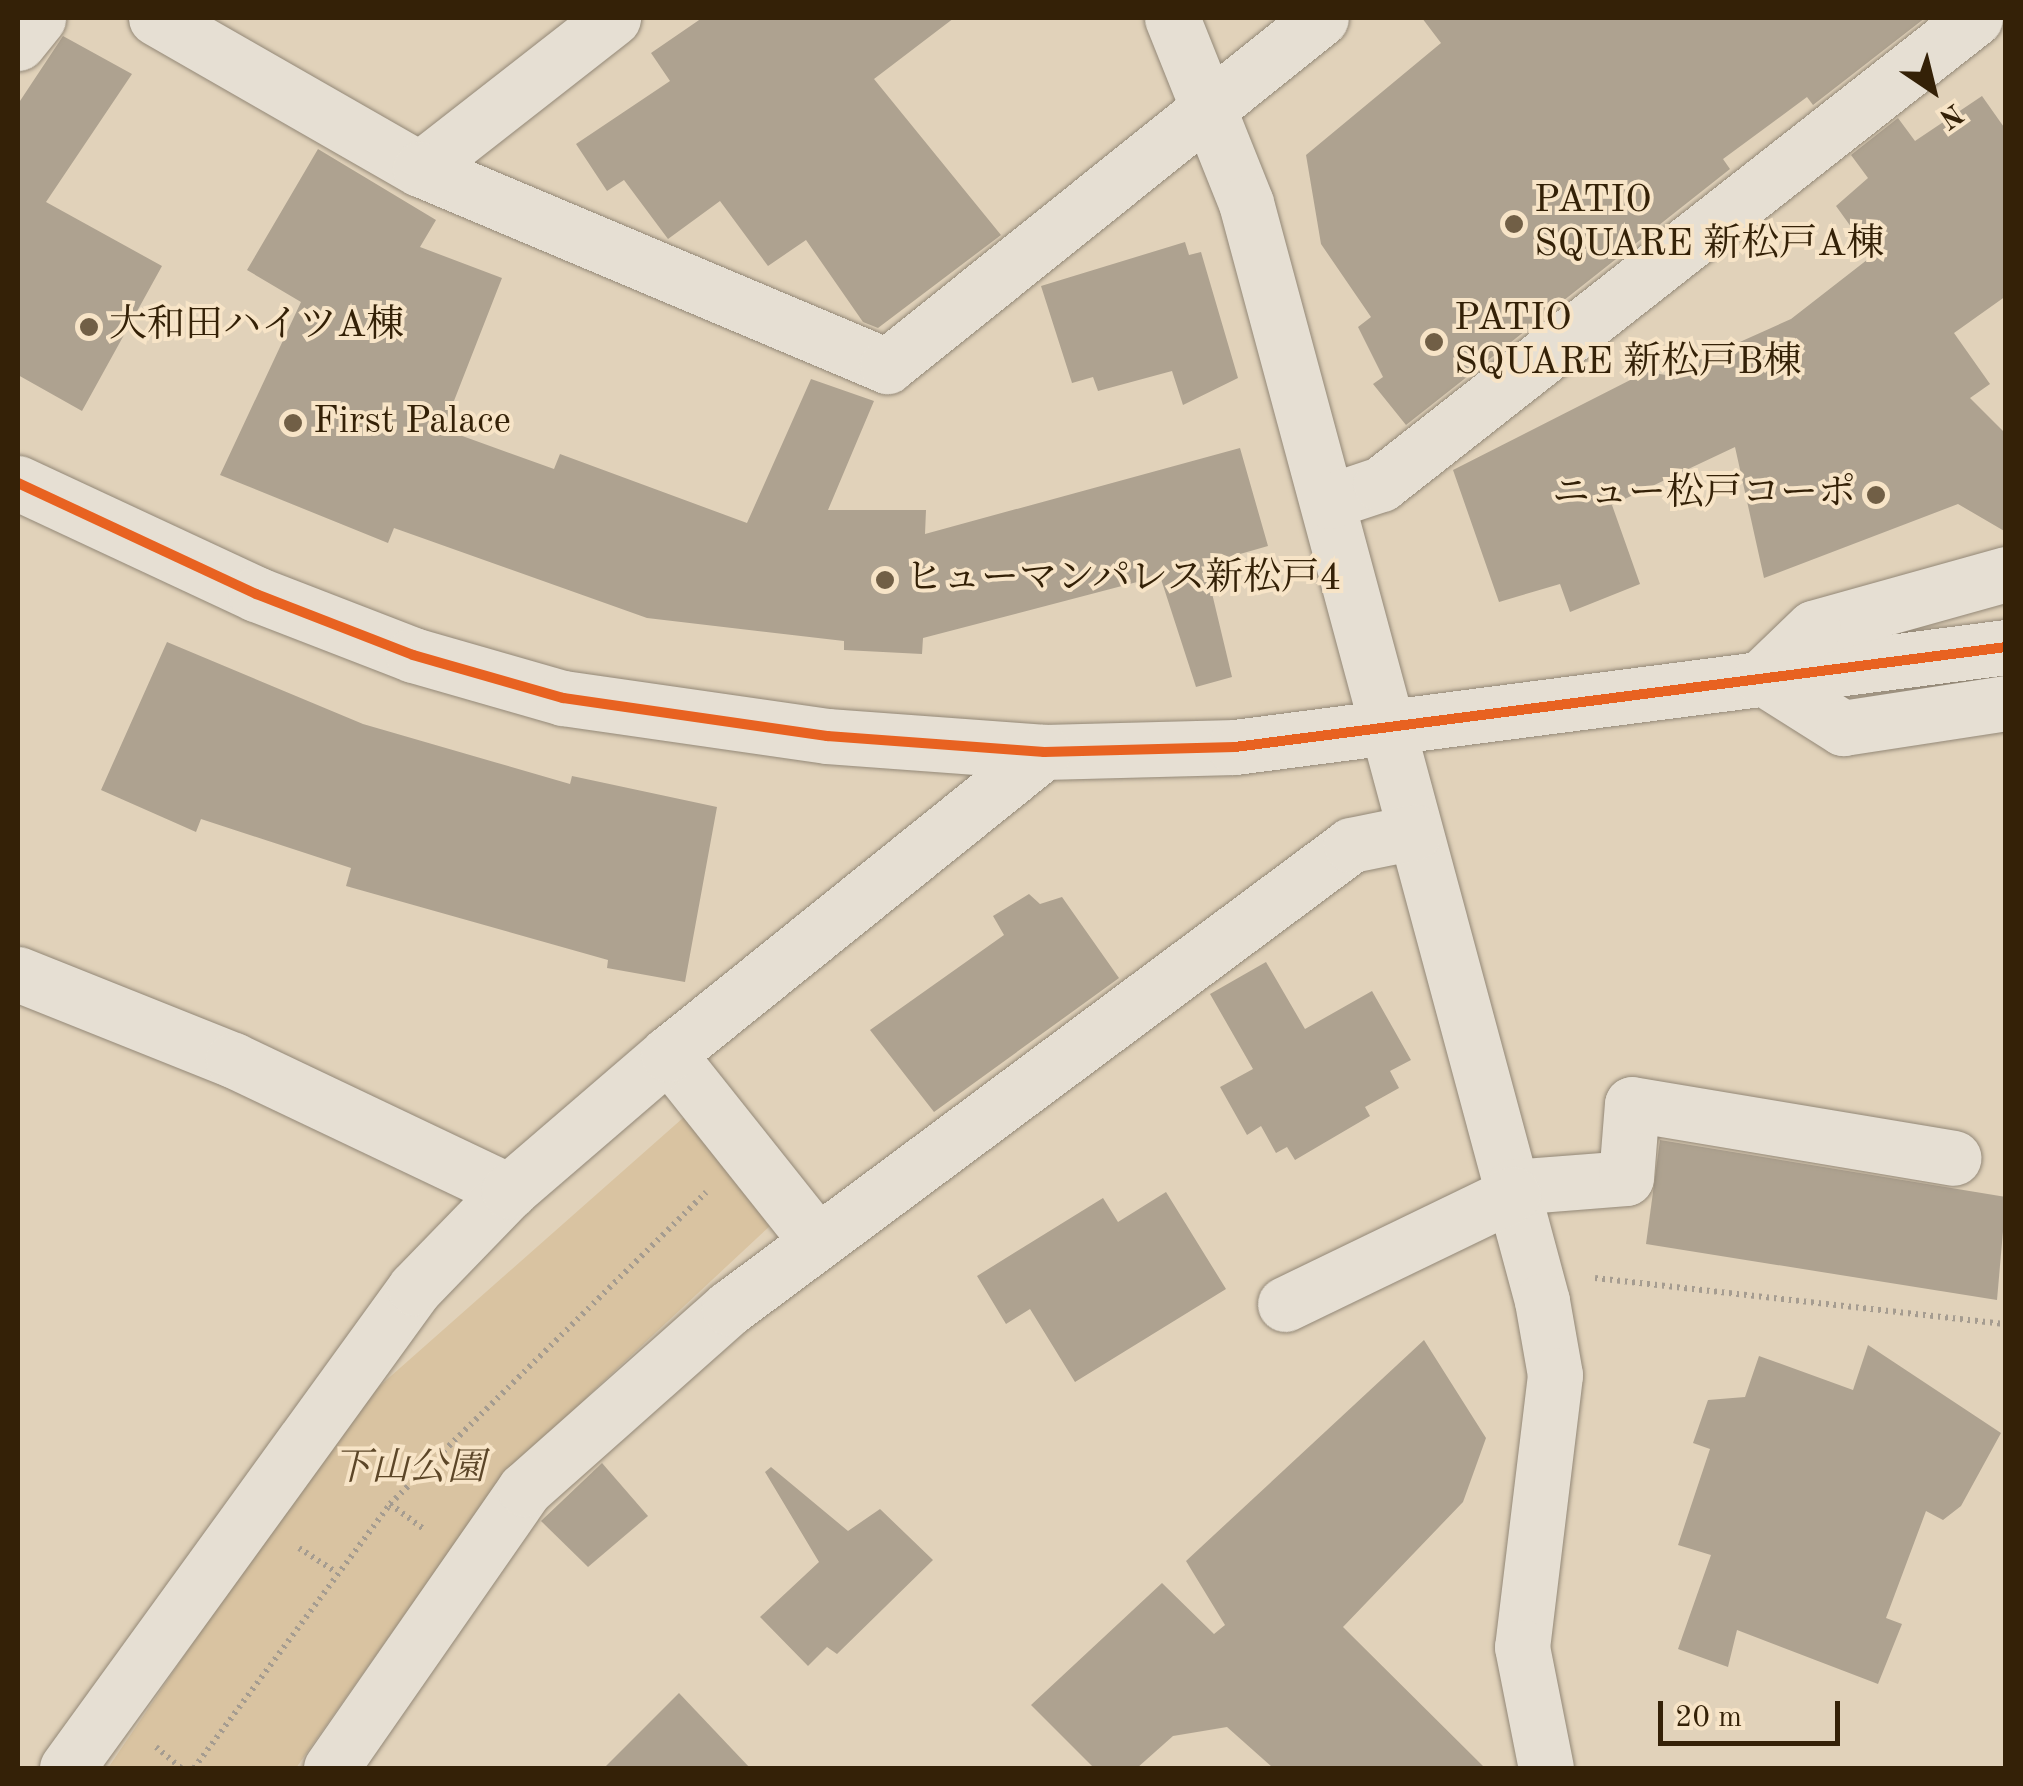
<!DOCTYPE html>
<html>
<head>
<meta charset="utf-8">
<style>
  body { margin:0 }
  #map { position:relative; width:2023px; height:1786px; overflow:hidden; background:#e1d2ba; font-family:"Old Standard TT","Noto Serif JP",serif }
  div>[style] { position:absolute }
  .green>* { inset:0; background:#d9c3a1 }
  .building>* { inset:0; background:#aea290 }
  .path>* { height:6px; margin-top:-3px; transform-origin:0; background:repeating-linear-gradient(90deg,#a59c90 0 2.5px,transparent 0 7.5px) }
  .roads { filter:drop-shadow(0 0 2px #938877) drop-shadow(0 0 2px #938877) }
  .minor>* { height:55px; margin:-27.5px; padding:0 27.5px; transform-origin:27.5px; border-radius:27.5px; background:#e6dfd3 }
  .bus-1>* { height:10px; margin:-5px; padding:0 5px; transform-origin:5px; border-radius:5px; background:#e86221 }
  .dots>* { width:28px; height:28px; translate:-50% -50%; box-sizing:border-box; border:5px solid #f7e4c7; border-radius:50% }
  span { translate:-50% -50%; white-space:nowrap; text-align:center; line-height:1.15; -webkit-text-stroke:8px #f7e4c7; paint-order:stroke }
  .poi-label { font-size:38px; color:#342107 }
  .left { translate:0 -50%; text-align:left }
  .right { translate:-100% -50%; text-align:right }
  .park-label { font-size:38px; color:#5c4628; font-style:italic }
  .frame { position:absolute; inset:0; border:20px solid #342107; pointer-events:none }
  .north { position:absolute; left:1883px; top:40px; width:100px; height:100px; -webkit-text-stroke:8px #f7e4c7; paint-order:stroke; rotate:145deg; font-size:28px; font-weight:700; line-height:40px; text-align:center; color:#342107 }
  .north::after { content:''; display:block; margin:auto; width:35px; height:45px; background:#342107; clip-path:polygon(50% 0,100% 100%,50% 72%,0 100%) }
  .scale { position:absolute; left:1658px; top:1701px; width:182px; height:45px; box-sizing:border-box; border:5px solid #342107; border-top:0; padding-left:12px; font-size:30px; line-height:35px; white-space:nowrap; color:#342107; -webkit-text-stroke:8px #f7e4c7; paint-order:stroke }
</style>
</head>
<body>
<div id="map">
  <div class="green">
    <i style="clip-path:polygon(692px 1110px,772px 1224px,591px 1393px,458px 1539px,296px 1768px,108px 1768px,348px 1414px)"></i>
  </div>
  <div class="building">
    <i style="clip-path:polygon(702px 18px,954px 18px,874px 79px,1001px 235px,878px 328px,863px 322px,806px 240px,768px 266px,720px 201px,668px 239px,624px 180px,607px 191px,576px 144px,670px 81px,651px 53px)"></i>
    <i style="clip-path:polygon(1422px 18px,1925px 18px,1813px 105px,1807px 97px,1723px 159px,1730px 169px,1406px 425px,1373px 384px,1383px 377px,1358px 327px,1371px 317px,1321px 244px,1306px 155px,1441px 43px)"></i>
    <i style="clip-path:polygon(63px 36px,132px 74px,46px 202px,162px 266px,82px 411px,18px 375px,18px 104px)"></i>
    <i style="clip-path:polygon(1982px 96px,2006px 130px,2006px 296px,1954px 333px,1990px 384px,1970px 398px,2006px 434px,2006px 532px,1958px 504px,1764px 578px,1735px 447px,1612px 505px,1640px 584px,1570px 612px,1560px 584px,1499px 602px,1453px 470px,1646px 372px,1666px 375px,1791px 319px,1872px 256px,1836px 206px,1868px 178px,1851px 155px,1898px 118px,1915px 141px)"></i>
    <i style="clip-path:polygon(318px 149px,436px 220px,420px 247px,502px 278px,443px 429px,554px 469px,560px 454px,747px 523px,811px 379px,874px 401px,828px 510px,926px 510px,925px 534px,1240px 448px,1268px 546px,1205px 564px,1232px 677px,1196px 687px,1160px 576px,923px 638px,922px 654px,844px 650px,844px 641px,647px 618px,394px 528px,388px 543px,220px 475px,301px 302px,247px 270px)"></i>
    <i style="clip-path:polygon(1185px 242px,1189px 255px,1201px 252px,1238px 378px,1183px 405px,1172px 371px,1098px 391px,1093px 377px,1072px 383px,1041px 286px)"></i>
    <i style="clip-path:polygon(167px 642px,363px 724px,570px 784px,572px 776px,717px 807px,685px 982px,607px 968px,608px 960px,346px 886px,351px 868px,201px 819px,196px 832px,101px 790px)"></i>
    <i style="clip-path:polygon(1029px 894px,1040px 904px,1062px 897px,1119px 978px,934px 1112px,870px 1030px,1004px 935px,993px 916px)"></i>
    <i style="clip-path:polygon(1266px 962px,1305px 1029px,1372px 991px,1411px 1060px,1390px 1071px,1399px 1088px,1365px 1107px,1370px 1116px,1295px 1160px,1287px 1147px,1276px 1153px,1261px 1126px,1247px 1135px,1220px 1087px,1253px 1069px,1210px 994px)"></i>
    <i style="clip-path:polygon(1660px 1140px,2006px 1197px,1997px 1300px,1646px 1244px)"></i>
    <i style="clip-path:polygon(1166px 1192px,1226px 1289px,1075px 1382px,1030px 1309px,1006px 1324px,977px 1276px,1103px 1198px,1118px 1222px)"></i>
    <i style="clip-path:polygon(1424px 1340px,1486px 1438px,1463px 1502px,1343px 1627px,1485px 1768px,1273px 1768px,1227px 1727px,1173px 1736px,1137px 1768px,1094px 1768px,1031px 1705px,1162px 1583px,1214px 1634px,1225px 1625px,1186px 1561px)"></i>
    <i style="clip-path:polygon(1868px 1345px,2001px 1433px,1961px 1506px,1943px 1520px,1926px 1511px,1886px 1618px,1902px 1624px,1878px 1684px,1737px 1630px,1728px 1667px,1678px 1649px,1711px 1555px,1678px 1545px,1710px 1449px,1693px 1443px,1708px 1400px,1745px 1397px,1759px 1356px,1853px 1390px)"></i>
    <i style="clip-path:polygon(602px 1463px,648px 1516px,588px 1567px,541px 1521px)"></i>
    <i style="clip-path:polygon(771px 1467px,848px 1531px,880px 1509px,933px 1560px,837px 1654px,827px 1647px,808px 1666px,760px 1617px,819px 1562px,765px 1472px)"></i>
    <i style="clip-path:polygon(679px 1693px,750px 1768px,604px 1768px)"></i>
  </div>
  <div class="path">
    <i style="left:1595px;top:1278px;width:414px;rotate:6.4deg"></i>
    <i style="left:390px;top:1504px;width:44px;rotate:36.6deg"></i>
    <i style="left:299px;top:1548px;width:44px;rotate:33deg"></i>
    <i style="left:156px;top:1747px;width:33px;rotate:40deg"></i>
    <i style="left:194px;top:1768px;width:329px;rotate:-53.4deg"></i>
    <i style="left:390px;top:1504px;width:444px;rotate:-44.6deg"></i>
  </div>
  <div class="roads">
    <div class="minor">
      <i style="left:156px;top:18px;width:304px;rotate:29.8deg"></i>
      <i style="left:420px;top:169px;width:245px;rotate:-38deg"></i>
      <i style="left:1172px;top:18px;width:199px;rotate:68.2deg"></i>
      <i style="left:1246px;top:203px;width:1137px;rotate:74.91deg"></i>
      <i style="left:1542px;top:1301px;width:75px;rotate:80deg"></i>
      <i style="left:1555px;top:1375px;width:274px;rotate:96.9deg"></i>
      <i style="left:1522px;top:1647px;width:123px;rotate:78.8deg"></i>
      <i style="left:18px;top:43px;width:32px;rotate:-51deg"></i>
      <i style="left:420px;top:169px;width:507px;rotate:22.87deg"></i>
      <i style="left:887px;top:366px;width:556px;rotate:-38.72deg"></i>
      <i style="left:18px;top:483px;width:263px;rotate:25deg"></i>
      <i style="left:256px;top:594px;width:168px;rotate:21.2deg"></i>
      <i style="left:413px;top:655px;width:156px;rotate:16deg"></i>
      <i style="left:563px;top:698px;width:267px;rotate:8.2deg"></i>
      <i style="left:827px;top:736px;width:218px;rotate:4.2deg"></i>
      <i style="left:1044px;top:752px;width:191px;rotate:-1.5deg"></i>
      <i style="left:1235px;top:747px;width:777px;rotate:-7.39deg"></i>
      <i style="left:1330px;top:501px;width:54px;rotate:-18.4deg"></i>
      <i style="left:1381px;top:484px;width:755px;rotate:-38.11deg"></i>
      <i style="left:2006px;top:574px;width:200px;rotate:164.4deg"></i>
      <i style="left:1813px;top:628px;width:71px;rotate:136.1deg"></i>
      <i style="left:1762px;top:677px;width:96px;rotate:32.2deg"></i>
      <i style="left:1843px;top:728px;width:165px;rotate:-8.7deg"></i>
      <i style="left:18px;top:974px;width:232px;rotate:21.8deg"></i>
      <i style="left:233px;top:1060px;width:306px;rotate:25.4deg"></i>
      <i style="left:668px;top:1054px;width:236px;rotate:51.5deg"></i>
      <i style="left:1512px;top:1187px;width:114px;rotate:-4.5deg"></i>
      <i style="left:1626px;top:1178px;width:74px;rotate:-85.4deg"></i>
      <i style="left:1632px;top:1104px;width:326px;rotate:9.5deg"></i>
      <i style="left:1285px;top:1304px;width:253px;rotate:-25.8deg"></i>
      <i style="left:67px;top:1768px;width:593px;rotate:-54.06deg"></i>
      <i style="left:415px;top:1288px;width:135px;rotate:-45.9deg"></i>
      <i style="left:509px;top:1191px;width:210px;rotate:-40.7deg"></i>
      <i style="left:668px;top:1054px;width:482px;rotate:-38.8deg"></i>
      <i style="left:331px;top:1768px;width:340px;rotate:-55.2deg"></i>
      <i style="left:525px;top:1489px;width:273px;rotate:-41.6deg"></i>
      <i style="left:729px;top:1308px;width:775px;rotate:-36.66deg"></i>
      <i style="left:1351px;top:845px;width:65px;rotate:-11.5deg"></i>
    </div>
  </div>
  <div class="bus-1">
    <i style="left:18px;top:483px;width:263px;rotate:25deg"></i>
    <i style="left:256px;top:594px;width:168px;rotate:21.2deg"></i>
    <i style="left:413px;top:655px;width:156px;rotate:16deg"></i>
    <i style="left:563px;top:698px;width:267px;rotate:8.2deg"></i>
    <i style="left:827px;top:736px;width:218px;rotate:4.2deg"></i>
    <i style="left:1044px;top:752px;width:191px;rotate:-1.5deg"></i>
    <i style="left:1235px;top:747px;width:777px;rotate:-7.39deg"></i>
  </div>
  <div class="dots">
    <i style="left:1514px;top:224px;background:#715f46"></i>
    <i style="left:89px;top:327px;background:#715f46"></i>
    <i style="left:1434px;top:342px;background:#715f46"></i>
    <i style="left:293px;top:423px;background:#715f46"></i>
    <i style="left:1876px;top:495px;background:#715f46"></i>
    <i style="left:885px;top:580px;background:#715f46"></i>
  </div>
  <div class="poi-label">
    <span class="left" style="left:1534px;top:224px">PATIO<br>SQUARE 新松戸A棟</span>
    <span class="left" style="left:1454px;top:342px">PATIO<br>SQUARE 新松戸B棟</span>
    <span class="left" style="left:109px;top:327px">大和田ハイツA棟</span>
    <span class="left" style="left:313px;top:423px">First Palace</span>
    <span class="right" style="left:1856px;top:495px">ニュー松戸コーポ</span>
    <span class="left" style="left:905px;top:580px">ヒューマンパレス新松戸4</span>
  </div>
  <div class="park-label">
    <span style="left:409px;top:1470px">下山公園</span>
  </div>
  <div class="frame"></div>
  <div class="north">N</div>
  <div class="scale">20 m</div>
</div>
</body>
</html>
